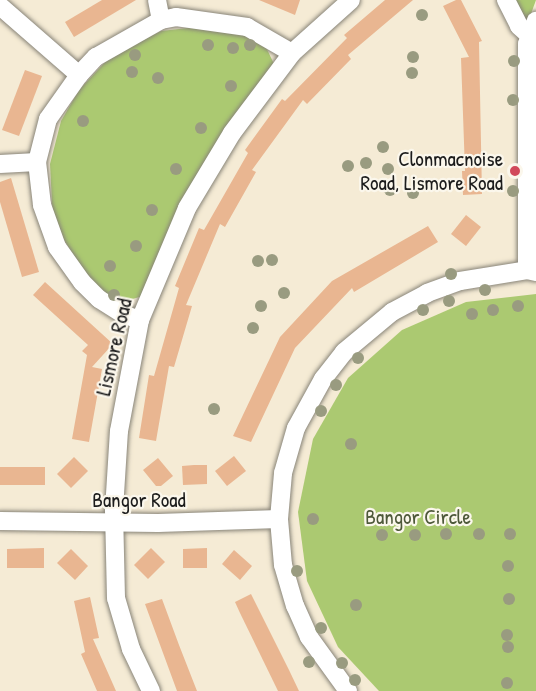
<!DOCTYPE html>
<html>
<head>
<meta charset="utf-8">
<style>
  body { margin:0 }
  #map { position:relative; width:536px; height:691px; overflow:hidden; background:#f5ebd5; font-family:"Patrick Hand",sans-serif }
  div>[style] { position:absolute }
  .green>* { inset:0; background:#abc971 }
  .building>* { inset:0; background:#e9b691 }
  .roads { filter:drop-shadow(0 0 2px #888478) drop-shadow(0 0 2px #888478) }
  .minor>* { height:18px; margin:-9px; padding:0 9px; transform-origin:9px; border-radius:9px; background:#fff }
  .trees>* { width:12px; height:12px; margin:-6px; border-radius:50%; background:#999b80 }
  .dots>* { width:16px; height:16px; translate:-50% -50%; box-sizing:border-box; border:3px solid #fbf7ec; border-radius:50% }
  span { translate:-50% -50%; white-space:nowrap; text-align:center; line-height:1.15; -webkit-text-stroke:4.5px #fbf7ec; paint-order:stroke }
  .poi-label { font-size:21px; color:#1c1c1c }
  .right { translate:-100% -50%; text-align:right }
  .street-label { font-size:21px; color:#1c1c1c }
  .park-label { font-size:21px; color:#4e593a }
</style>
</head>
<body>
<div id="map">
  <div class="green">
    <i style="clip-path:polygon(515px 0,536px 0,528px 22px)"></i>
    <i style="clip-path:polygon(197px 27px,250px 34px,265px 45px,274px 64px,143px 296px,122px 302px,103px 294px,84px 272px,53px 222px,50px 164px,61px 121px,79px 90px,110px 57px,161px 31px)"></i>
    <i style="clip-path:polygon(536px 294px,536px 691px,379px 691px,338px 647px,307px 581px,298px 512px,313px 439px,348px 378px,402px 330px,466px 302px)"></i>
  </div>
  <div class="building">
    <i style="clip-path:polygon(102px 0,136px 0,74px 37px,65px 22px)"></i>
    <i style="clip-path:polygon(259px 0,300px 0,295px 15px)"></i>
    <i style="clip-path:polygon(385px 0,413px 0,348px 55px,351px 59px,307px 104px,303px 100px,252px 170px,256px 172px,225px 227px,220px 224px,186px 305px,192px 306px,174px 367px,169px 366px,156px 441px,139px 438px,149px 375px,154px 376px,179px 288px,175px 286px,199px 228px,204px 230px,248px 153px,245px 150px,282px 99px,285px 101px,347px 38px,344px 35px)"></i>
    <i style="clip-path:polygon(456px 0,461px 0,482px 41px,479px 42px,482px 194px,463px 195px,462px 171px,465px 171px,461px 58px,469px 57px,443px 6px)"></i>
    <i style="clip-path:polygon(25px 70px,42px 76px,19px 136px,2px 130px)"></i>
    <i style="clip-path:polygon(11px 178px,39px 272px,22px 277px,0 202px,0 182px)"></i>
    <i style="clip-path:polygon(466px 215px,481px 227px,466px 246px,451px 234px)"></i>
    <i style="clip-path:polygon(428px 226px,438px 242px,354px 292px,352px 288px,295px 348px,251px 442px,233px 436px,280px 337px,332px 281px)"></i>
    <i style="clip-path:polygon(45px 282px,113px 344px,92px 367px,102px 369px,89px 442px,72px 439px,87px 355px,82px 351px,88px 345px,33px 295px)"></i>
    <i style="clip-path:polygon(234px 456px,246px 471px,227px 486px,215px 471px)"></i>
    <i style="clip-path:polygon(74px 457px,88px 471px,71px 488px,57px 474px)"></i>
    <i style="clip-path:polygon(158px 458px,173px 476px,161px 486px,156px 486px,143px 470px)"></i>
    <i style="clip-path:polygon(194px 465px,207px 465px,207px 484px,183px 485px,182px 466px)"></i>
    <i style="clip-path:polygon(0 467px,45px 467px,45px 485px,0 485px)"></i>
    <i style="clip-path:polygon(44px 548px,44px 568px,7px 568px,7px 549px)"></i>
    <i style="clip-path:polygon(151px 548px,165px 562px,148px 579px,134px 565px)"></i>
    <i style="clip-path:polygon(207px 548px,207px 568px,183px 568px,183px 549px)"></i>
    <i style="clip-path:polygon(71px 549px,88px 566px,75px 580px,57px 563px)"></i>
    <i style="clip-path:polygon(234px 550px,252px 566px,240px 580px,222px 564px)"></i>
    <i style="clip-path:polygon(251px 594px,289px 670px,299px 691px,278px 691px,240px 613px,235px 602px)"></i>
    <i style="clip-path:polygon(90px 597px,99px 638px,93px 639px,116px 691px,97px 691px,81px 654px,85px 652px,74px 601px)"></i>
    <i style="clip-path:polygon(162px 599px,179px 645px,197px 691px,177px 691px,145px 604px)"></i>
  </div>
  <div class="roads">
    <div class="minor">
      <i style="left:157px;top:0;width:20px;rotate:79deg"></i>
      <i style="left:506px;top:0;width:29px;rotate:63deg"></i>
      <i style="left:519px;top:26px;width:13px;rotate:42deg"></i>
      <i style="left:0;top:6px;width:105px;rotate:41.1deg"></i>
      <i style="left:0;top:164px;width:37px;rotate:-3deg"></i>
      <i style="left:527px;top:270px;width:226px;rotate:-90deg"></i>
      <i style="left:527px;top:44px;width:25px;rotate:-69deg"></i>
      <i style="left:140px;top:320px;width:18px;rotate:-161deg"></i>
      <i style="left:123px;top:314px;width:28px;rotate:-148deg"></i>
      <i style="left:99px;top:299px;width:24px;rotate:-135deg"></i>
      <i style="left:82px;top:282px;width:43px;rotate:-125.5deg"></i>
      <i style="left:57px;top:247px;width:45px;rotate:-109.7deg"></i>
      <i style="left:42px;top:205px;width:43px;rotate:-96.6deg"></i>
      <i style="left:37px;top:162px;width:44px;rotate:-75.7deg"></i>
      <i style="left:48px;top:119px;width:54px;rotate:-54.8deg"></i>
      <i style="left:79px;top:75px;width:25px;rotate:-47deg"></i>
      <i style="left:96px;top:57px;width:75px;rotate:-29.6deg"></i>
      <i style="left:161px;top:20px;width:15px;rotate:-11deg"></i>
      <i style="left:176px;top:17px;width:72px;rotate:8deg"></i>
      <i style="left:247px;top:27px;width:52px;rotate:30deg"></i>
      <i style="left:0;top:521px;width:158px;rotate:0.7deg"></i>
      <i style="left:158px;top:523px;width:121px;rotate:-1.9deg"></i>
      <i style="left:151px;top:691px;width:47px;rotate:-115.5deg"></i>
      <i style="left:131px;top:649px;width:53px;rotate:-106.4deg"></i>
      <i style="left:116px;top:598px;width:88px;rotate:-91.3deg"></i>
      <i style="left:114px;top:510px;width:79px;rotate:-86.4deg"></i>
      <i style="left:119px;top:431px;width:113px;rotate:-79.3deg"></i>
      <i style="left:140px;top:320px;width:121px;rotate:-67.2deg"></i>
      <i style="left:187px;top:208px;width:87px;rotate:-59deg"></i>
      <i style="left:232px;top:133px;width:100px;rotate:-53.1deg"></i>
      <i style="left:292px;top:53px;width:79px;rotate:-41.9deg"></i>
      <i style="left:348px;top:691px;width:67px;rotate:-125.8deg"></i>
      <i style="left:309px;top:637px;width:34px;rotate:-114deg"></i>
      <i style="left:295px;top:606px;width:43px;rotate:-106.3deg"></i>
      <i style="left:283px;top:565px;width:46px;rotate:-95deg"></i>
      <i style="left:279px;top:519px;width:46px;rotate:-85deg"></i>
      <i style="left:283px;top:473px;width:47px;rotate:-73.9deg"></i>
      <i style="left:296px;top:428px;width:56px;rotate:-61.1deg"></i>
      <i style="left:323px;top:379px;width:34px;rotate:-52deg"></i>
      <i style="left:344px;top:352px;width:62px;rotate:-39.8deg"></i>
      <i style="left:392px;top:312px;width:40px;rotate:-28deg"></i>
      <i style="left:427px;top:293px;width:35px;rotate:-20deg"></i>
      <i style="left:460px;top:281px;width:68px;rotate:-9.3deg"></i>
      <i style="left:527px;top:270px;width:9px;rotate:13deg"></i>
    </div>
  </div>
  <div class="trees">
    <i style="left:422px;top:15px"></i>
    <i style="left:208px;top:45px"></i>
    <i style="left:250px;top:45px"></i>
    <i style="left:233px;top:48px"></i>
    <i style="left:135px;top:55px"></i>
    <i style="left:413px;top:57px"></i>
    <i style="left:514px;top:61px"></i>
    <i style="left:132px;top:72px"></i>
    <i style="left:412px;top:73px"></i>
    <i style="left:158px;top:78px"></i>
    <i style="left:231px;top:86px"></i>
    <i style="left:513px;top:100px"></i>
    <i style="left:83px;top:121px"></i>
    <i style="left:201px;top:128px"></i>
    <i style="left:383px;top:147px"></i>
    <i style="left:366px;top:163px"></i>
    <i style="left:348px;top:166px"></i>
    <i style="left:176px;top:169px"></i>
    <i style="left:388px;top:169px"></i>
    <i style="left:390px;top:190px"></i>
    <i style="left:513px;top:191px"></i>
    <i style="left:413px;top:193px"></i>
    <i style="left:152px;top:210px"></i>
    <i style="left:136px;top:246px"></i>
    <i style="left:272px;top:260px"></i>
    <i style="left:258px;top:261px"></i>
    <i style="left:110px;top:266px"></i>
    <i style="left:451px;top:274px"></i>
    <i style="left:485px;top:290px"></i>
    <i style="left:284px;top:293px"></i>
    <i style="left:114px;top:295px"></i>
    <i style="left:449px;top:301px"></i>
    <i style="left:261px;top:306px"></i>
    <i style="left:518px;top:306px"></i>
    <i style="left:423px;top:310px"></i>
    <i style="left:493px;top:310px"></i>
    <i style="left:472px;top:314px"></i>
    <i style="left:253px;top:328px"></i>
    <i style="left:358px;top:358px"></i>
    <i style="left:336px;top:385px"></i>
    <i style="left:214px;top:409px"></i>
    <i style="left:321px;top:411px"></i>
    <i style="left:351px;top:444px"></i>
    <i style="left:313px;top:519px"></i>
    <i style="left:446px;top:534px"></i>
    <i style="left:479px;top:534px"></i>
    <i style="left:510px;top:534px"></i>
    <i style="left:382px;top:535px"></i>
    <i style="left:415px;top:535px"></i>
    <i style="left:508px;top:566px"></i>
    <i style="left:297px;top:571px"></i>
    <i style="left:509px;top:599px"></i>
    <i style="left:356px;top:605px"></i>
    <i style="left:321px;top:628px"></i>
    <i style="left:507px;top:635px"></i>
    <i style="left:508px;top:647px"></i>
    <i style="left:309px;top:662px"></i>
    <i style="left:342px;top:663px"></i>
    <i style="left:355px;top:680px"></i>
    <i style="left:507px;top:683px"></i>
  </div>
  <div class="dots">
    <i style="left:515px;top:171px;background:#d1495b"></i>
  </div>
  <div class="poi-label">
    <span class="right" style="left:503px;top:171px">Clonmacnoise<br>Road, Lismore Road</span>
  </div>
  <div class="street-label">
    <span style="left:114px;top:347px;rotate:-77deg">Lismore Road</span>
    <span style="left:139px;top:500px">Bangor Road</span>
  </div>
  <div class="park-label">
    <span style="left:418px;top:517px">Bangor Circle</span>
  </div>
</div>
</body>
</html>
